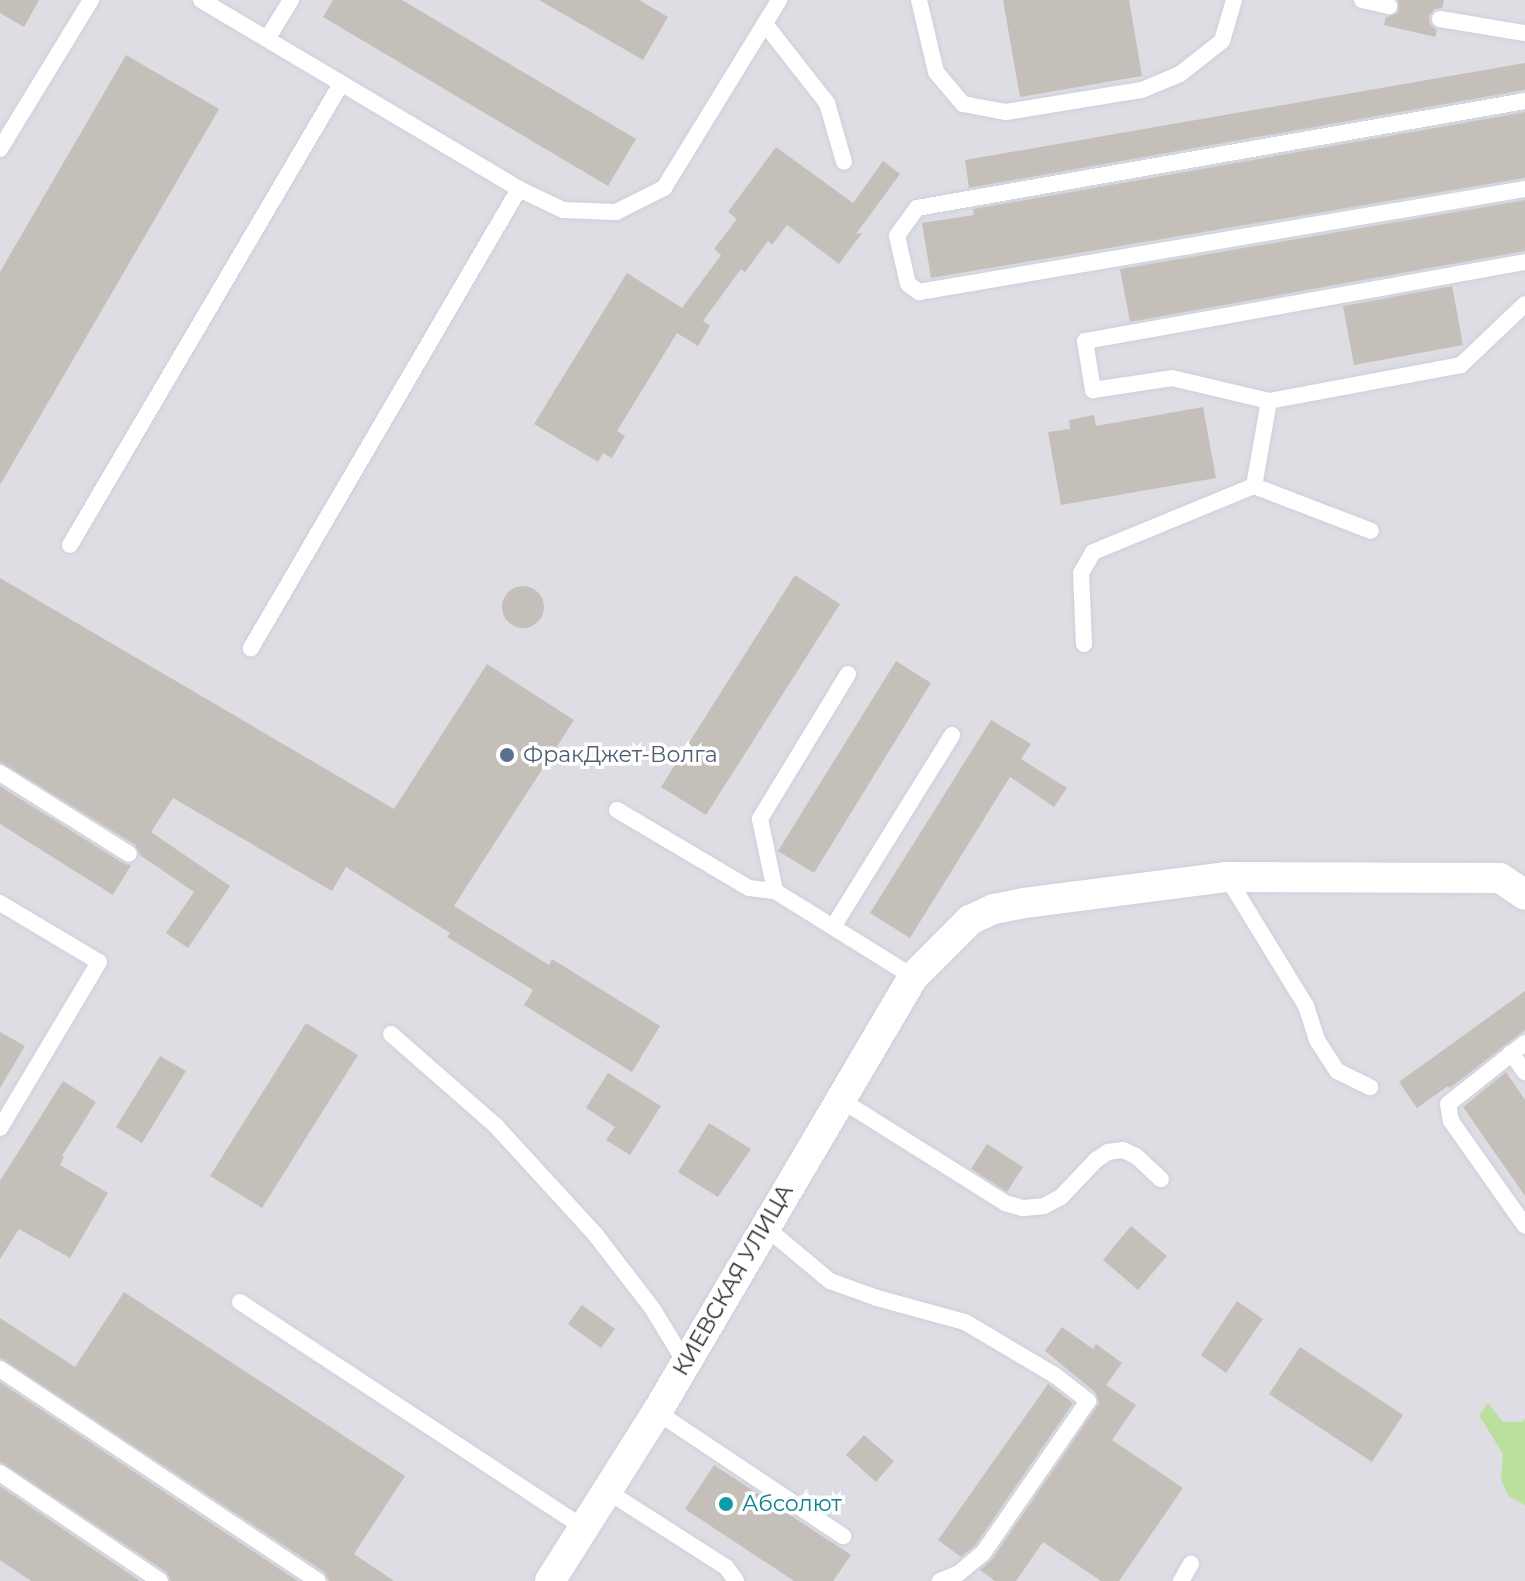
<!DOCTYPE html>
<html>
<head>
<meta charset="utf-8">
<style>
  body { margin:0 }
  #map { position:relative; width:1525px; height:1581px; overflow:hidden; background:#ebe4dd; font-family:Montserrat,sans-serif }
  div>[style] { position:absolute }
  .industrial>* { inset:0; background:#dfdde4 }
  .green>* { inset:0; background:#bbdf9d }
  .building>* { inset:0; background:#c4bfb9 }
  .round { border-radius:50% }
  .roads { filter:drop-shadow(0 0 2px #ccd0db) drop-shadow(0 0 2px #ccd0db) }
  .service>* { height:16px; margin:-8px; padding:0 8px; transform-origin:8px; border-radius:8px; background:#fff }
  .minor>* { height:30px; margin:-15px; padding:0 15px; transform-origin:15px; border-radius:15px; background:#fff }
  .dots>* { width:22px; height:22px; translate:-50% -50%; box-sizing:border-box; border:4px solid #fff; border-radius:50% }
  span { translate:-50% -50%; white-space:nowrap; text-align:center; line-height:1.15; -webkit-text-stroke:7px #fff; paint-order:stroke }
  .service-label { font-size:22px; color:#4e5e75 }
  .left { translate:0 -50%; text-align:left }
  .street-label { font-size:22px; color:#2a2a2a }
  .culture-label { font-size:22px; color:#0d838f }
</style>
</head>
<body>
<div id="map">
  <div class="industrial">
    <i style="clip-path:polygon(0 0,1525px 0,1525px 1581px,0 1581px)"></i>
  </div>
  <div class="green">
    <i style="clip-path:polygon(1488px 1403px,1503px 1422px,1522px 1422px,1525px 1419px,1525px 1505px,1509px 1497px,1501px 1480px,1503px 1454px,1479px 1415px)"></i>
  </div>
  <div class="building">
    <i style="clip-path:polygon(0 0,39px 0,24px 27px,0 13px)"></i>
    <i style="clip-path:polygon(333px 0,402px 0,636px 139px,608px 186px,323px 17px)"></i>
    <i style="clip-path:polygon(539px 0,639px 0,668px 17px,643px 60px)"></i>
    <i style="clip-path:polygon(1003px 0,1129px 0,1142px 76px,1020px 97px)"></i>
    <i style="clip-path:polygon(1398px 0,1444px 0,1442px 8px,1435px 9px,1429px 16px,1430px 24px,1437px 30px,1435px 37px,1384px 25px,1386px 17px,1398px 13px)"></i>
    <i style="clip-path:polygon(126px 55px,219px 109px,0 485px,0 272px)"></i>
    <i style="clip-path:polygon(1525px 63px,1525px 90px,969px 188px,965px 160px)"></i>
    <i style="clip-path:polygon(1525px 112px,1525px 178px,931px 278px,922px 223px,974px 215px,973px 209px)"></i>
    <i style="clip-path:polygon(776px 147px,853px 203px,883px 161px,900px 174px,856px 234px,862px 233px,839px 264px,787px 225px,772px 245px,768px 241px,745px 272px,741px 269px,703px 321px,710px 326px,698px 346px,677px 333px,617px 431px,625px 436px,612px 458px,603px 453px,598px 462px,534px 424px,627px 273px,682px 308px,721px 255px,714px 249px,737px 219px,728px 212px)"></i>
    <i style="clip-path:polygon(1525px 200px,1525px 251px,1130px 322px,1120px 269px)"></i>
    <i style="clip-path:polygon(1452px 286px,1463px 345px,1354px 365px,1343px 306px)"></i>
    <i style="clip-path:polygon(1203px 407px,1216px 478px,1061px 505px,1048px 432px,1070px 429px,1069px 420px,1094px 415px,1096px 426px)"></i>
    <i style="clip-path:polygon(795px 575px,840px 604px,706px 815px,661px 787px)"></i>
    <i style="clip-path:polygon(0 578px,394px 809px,487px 664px,574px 720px,454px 906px,549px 965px,552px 959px,660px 1026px,632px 1072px,524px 1005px,533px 990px,447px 937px,450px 933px,346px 867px,332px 891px,173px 798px,151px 832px,230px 886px,188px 948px,166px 933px,194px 892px,140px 855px,135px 845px,0 762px)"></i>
    <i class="round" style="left:502px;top:586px;width:42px;height:42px"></i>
    <i style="clip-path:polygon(896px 661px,931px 683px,814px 873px,778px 851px)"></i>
    <i style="clip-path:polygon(991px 720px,1031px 744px,1021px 759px,1067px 788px,1054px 807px,1010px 777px,910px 938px,870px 913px)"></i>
    <i style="clip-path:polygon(0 786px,123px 863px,131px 865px,113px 895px,0 824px)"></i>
    <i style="clip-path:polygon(1525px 991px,1525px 1030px,1450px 1088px,1448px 1086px,1417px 1108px,1399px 1082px)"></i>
    <i style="clip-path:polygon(306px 1023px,358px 1055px,262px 1208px,210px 1176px)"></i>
    <i style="clip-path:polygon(0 1032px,25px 1046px,0 1088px)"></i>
    <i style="clip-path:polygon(160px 1056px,186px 1071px,142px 1143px,116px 1127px)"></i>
    <i style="clip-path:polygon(1506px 1072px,1525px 1100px,1525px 1196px,1463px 1107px)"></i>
    <i style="clip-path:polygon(608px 1073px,661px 1106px,630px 1155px,606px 1140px,615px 1127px,586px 1108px)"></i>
    <i style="clip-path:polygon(63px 1081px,96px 1102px,62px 1156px,64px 1157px,60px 1165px,108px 1193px,70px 1258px,19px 1229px,0 1259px,0 1181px)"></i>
    <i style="clip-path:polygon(709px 1123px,751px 1149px,718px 1197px,678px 1172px)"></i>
    <i style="clip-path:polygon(987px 1144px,1023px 1167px,1007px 1192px,971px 1169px)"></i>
    <i style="clip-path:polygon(1131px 1226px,1167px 1256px,1138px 1290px,1103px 1260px)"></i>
    <i style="clip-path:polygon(124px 1292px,405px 1476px,354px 1554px,394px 1581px,329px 1581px,324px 1572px,0 1358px,0 1318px,75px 1367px)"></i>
    <i style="clip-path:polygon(1237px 1301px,1263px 1319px,1226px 1373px,1201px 1355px)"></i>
    <i style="clip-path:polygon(582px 1305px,615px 1329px,601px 1348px,568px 1324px)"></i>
    <i style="clip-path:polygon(1062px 1327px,1093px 1349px,1096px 1344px,1122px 1363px,1106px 1385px,1136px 1405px,1112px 1440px,1183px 1488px,1119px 1581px,1101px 1581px,1043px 1542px,1016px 1581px,995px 1581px,980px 1570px,992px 1559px,1099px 1403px,1095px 1392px,1045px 1351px)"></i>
    <i style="clip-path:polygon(1300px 1347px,1403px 1415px,1372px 1462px,1269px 1394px)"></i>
    <i style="clip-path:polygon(0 1382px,298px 1581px,171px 1581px,166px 1572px,0 1462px)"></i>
    <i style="clip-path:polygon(1048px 1384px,1073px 1403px,975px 1546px,961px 1557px,938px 1540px)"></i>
    <i style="clip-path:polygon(864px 1435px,894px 1461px,876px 1482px,846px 1455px)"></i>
    <i style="clip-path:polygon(714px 1465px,851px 1555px,833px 1581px,794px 1581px,685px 1509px)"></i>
    <i style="clip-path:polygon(0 1486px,140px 1581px,31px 1581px,0 1560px)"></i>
  </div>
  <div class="roads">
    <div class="service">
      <i style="left:201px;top:0;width:370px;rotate:30.7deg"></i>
      <i style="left:519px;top:189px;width:532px;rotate:120.28deg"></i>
      <i style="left:919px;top:0;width:74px;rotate:76.7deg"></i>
      <i style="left:936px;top:72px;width:42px;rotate:49.8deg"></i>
      <i style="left:963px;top:104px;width:44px;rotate:10.5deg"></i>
      <i style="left:1006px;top:112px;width:138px;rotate:-9.2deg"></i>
      <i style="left:1142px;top:90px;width:41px;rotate:-22.8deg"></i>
      <i style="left:1180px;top:74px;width:53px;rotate:-38.2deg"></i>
      <i style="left:1222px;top:41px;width:43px;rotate:-73.7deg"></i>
      <i style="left:1362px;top:0;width:28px;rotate:13deg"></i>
      <i style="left:1440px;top:19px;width:86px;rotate:9.4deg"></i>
      <i style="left:765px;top:24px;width:100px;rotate:51.9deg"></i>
      <i style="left:827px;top:103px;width:61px;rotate:73.9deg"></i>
      <i style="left:267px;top:39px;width:46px;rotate:-58.4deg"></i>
      <i style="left:1525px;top:101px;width:617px;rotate:170.02deg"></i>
      <i style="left:917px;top:208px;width:34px;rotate:126deg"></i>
      <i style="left:897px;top:236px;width:49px;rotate:77.1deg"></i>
      <i style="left:908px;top:284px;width:14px;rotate:36deg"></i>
      <i style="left:919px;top:292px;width:615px;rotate:-9.65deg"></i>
      <i style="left:0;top:149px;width:175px;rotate:-58.6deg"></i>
      <i style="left:519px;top:189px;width:49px;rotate:25.5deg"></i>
      <i style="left:563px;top:210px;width:53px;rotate:2.2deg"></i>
      <i style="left:616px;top:212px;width:54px;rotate:-26.6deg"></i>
      <i style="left:664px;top:188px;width:220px;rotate:-58.5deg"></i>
      <i style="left:1525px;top:262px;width:447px;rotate:169.8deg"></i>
      <i style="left:1085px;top:341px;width:50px;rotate:80.7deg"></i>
      <i style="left:1093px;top:390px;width:80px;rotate:-8.6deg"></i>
      <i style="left:1172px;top:378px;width:100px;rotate:13.3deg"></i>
      <i style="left:1269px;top:401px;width:195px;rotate:-10.6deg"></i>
      <i style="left:1461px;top:365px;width:88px;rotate:-43.6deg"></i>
      <i style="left:1269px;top:401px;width:86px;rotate:100deg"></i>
      <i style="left:1254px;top:486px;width:125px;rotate:21deg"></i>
      <i style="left:70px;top:545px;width:535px;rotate:-59.55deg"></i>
      <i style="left:1084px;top:644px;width:71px;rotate:-92.4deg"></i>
      <i style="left:1081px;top:573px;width:24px;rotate:-60deg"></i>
      <i style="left:1093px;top:552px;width:174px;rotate:-22.3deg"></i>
      <i style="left:848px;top:674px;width:170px;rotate:121.3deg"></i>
      <i style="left:760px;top:819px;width:74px;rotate:78.2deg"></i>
      <i style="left:775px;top:891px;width:163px;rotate:31.9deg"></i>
      <i style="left:0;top:773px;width:152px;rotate:32.1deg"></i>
      <i style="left:617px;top:810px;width:153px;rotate:30.6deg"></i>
      <i style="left:749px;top:888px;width:26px;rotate:7deg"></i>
      <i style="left:1227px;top:877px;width:151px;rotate:58.5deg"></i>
      <i style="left:1306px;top:1006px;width:36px;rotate:72deg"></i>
      <i style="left:1317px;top:1040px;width:37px;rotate:57deg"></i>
      <i style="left:1337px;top:1071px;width:37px;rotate:26deg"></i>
      <i style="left:0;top:903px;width:115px;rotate:30.8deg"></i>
      <i style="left:99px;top:962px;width:193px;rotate:120.8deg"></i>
      <i style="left:833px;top:927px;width:226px;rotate:-58.2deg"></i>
      <i style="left:391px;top:1034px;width:140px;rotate:41.2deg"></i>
      <i style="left:496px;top:1126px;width:147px;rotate:47.5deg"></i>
      <i style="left:595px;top:1234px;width:93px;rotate:52.4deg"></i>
      <i style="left:652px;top:1308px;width:63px;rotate:58.6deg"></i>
      <i style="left:1525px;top:1043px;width:98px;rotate:141.6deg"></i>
      <i style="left:1448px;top:1104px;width:17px;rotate:80deg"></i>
      <i style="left:1451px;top:1121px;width:128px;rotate:54.8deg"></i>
      <i style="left:1511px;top:1053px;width:24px;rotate:54deg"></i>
      <i style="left:841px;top:1100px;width:194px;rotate:32.1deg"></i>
      <i style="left:1005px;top:1203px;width:19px;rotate:16deg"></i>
      <i style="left:1023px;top:1208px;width:21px;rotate:-5deg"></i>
      <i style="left:1044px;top:1206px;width:19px;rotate:-28deg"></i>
      <i style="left:1061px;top:1197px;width:51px;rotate:-46.6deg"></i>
      <i style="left:1096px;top:1160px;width:14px;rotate:-34deg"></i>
      <i style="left:1108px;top:1152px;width:15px;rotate:-8deg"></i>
      <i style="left:1123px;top:1150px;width:14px;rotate:25deg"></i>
      <i style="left:1136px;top:1156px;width:34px;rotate:43deg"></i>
      <i style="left:764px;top:1226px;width:86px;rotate:39.8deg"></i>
      <i style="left:830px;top:1281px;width:50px;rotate:19.9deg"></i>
      <i style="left:877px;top:1298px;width:91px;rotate:15.3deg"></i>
      <i style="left:965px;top:1322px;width:106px;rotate:30.7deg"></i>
      <i style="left:1056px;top:1376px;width:41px;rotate:38deg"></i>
      <i style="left:1088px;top:1401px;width:185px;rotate:124.6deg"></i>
      <i style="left:983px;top:1553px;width:31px;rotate:140deg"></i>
      <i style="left:959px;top:1573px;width:21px;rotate:157deg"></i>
      <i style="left:240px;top:1302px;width:412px;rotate:33.3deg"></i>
      <i style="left:0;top:1369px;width:382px;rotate:33.7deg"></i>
      <i style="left:657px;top:1412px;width:224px;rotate:33.7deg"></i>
      <i style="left:0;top:1473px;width:193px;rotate:34deg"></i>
      <i style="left:607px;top:1491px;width:141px;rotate:32.6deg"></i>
      <i style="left:726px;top:1567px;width:17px;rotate:54deg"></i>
      <i style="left:1181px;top:1581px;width:20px;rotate:-60deg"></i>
    </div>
    <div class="minor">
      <i style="left:550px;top:1581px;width:200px;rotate:-57.7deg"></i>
      <i style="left:657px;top:1412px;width:505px;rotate:-59.52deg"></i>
      <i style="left:913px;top:977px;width:81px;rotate:-45deg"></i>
      <i style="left:970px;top:920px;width:26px;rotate:-25deg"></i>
      <i style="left:994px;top:909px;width:31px;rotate:-11deg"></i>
      <i style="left:1024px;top:903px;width:205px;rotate:-7.3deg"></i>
      <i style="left:1227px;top:877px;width:273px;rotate:0.2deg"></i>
      <i style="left:1500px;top:878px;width:30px;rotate:34deg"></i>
    </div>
  </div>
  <div class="dots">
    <i style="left:507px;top:755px;background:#5c6f8a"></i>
    <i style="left:726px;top:1504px;background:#0f9aa8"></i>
  </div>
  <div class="service-label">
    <span class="left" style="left:523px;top:755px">ФракДжет-Волга</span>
  </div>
  <div class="street-label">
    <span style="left:733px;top:1280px;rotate:-60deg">КИЕВСКАЯ УЛИЦА</span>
  </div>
  <div class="culture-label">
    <span class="left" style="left:742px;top:1504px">Абсолют</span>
  </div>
</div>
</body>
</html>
